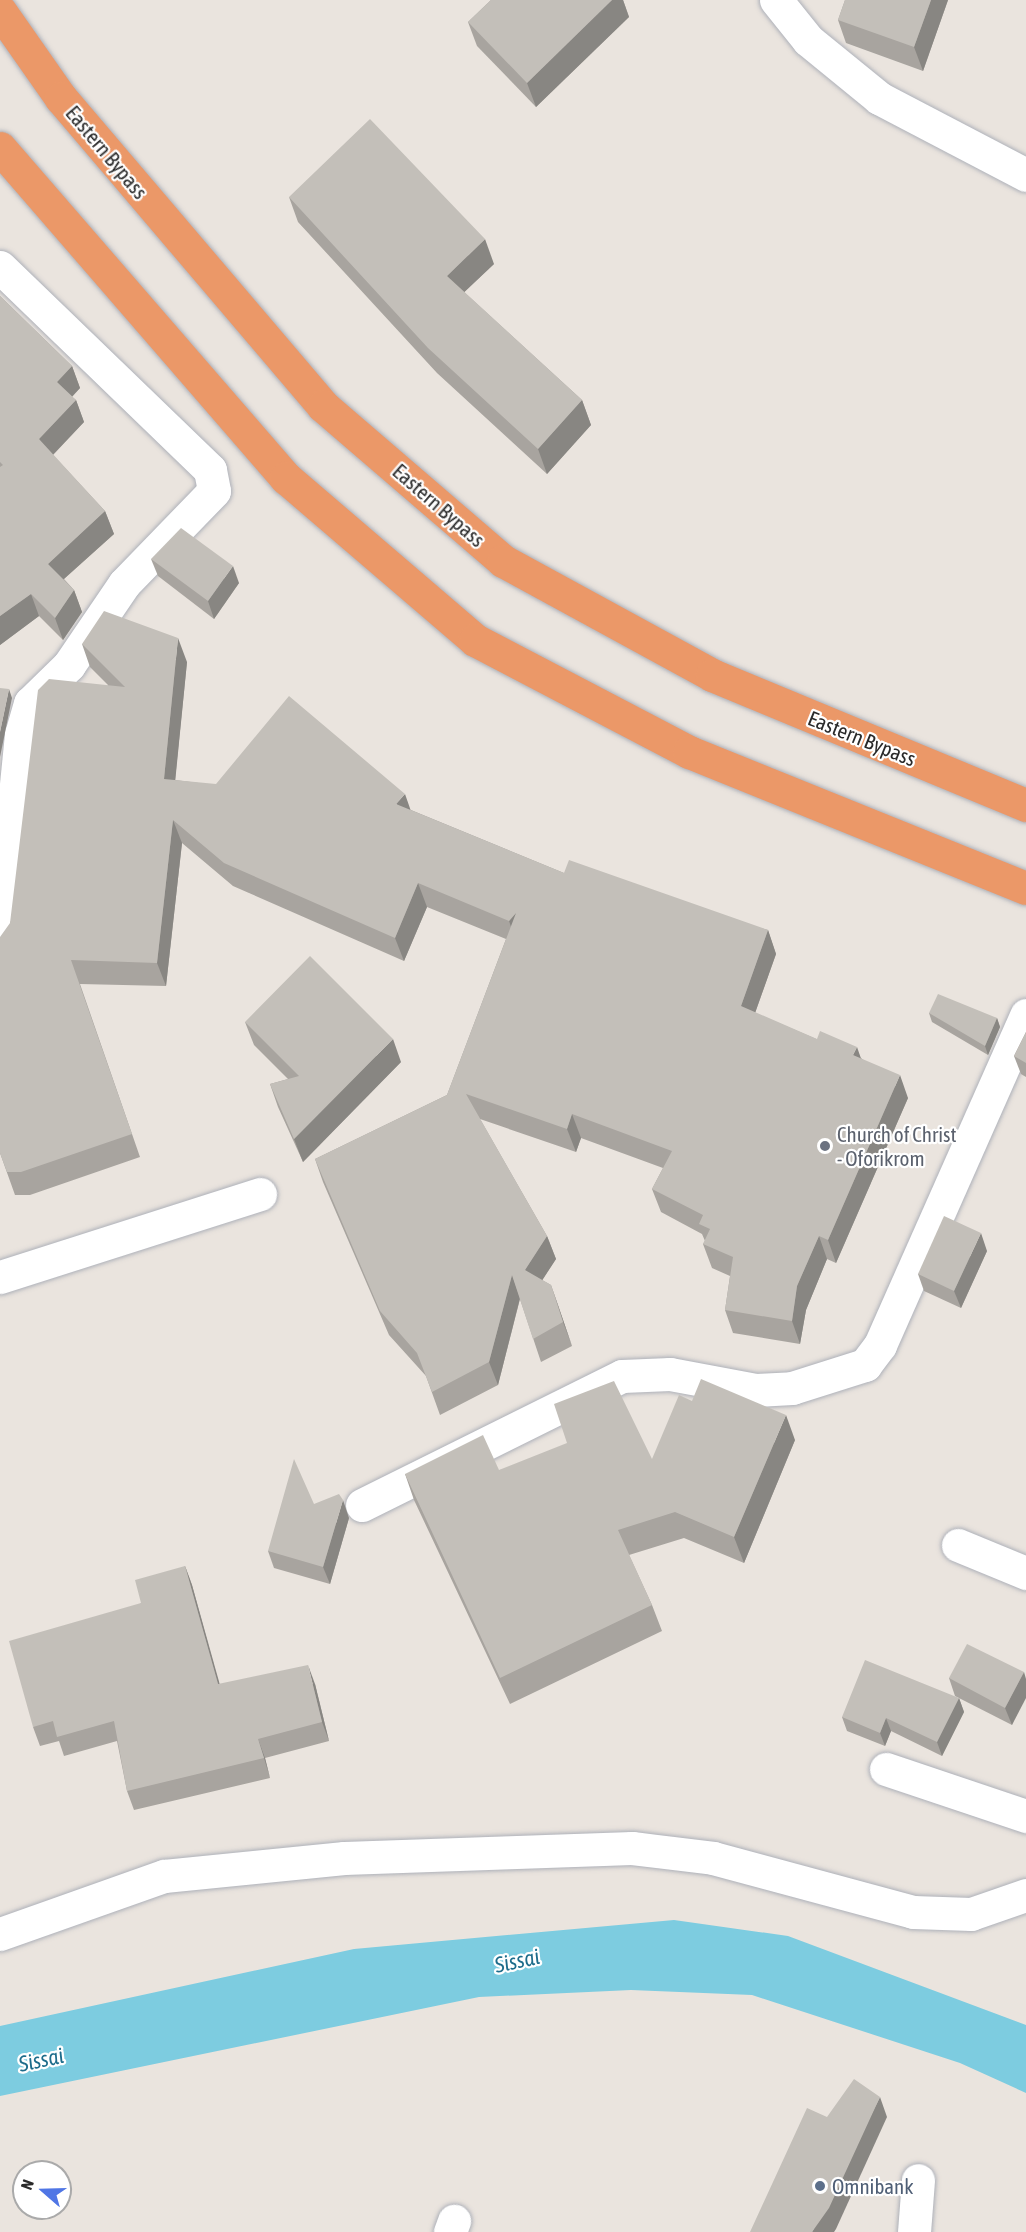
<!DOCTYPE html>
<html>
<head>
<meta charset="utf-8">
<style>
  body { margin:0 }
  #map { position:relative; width:1026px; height:2232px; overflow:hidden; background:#eae4de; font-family:"Asap Condensed",sans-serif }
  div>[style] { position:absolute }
  .water>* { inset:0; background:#7dcce0 }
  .roads { filter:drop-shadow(0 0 2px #aeb1b9) drop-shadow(0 0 2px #aeb1b9) }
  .minor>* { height:33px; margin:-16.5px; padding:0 16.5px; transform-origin:16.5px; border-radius:16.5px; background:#fff }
  .highway>* { height:33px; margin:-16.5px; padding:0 16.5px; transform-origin:16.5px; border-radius:16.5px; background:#eb9868 }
  .wall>* { inset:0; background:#a8a49f }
  .shaded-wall>* { inset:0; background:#888682 }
  .building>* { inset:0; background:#c3bfb9 }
  .dots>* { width:16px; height:16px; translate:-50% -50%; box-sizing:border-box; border:3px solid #fff; border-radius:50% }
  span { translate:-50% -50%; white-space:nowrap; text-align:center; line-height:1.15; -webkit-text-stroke:4.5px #fff; paint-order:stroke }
  .street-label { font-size:21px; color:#2a2a2a }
  .worship-label { font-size:21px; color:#5b616d }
  .left { translate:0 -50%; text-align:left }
  .service-label { font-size:21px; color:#4e5e75 }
  .water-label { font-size:22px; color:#1d6c8b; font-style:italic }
  .north { position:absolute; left:12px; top:2160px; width:60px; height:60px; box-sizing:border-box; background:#fff; border:2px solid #aaa; border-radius:50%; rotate:290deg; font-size:16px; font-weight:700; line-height:24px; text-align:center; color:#2a2a2a }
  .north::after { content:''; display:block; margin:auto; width:21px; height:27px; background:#5076e5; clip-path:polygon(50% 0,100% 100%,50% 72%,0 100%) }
</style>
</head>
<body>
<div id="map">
  <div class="water">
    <i style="clip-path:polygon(674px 1920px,788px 1936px,1026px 2025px,1026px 2093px,960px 2063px,752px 1995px,631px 1990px,479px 1997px,0 2096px,0 2026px,354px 1949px)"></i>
  </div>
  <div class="roads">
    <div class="minor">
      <i style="left:776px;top:0;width:51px;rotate:51.3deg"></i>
      <i style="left:808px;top:40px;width:92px;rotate:39.2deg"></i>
      <i style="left:879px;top:98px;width:166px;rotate:27.6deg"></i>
      <i style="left:0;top:267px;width:292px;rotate:44deg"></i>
      <i style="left:210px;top:470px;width:21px;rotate:79deg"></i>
      <i style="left:214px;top:491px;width:129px;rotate:134.1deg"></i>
      <i style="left:124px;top:584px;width:98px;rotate:124.2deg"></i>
      <i style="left:69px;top:665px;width:54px;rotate:135.7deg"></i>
      <i style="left:30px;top:703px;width:32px;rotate:106deg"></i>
      <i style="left:21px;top:734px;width:211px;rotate:95.7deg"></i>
      <i style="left:0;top:1277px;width:273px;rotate:-17.7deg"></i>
      <i style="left:362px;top:1505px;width:290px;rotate:-26.4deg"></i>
      <i style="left:622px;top:1376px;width:48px;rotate:-2.4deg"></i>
      <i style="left:670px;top:1374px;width:87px;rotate:10.5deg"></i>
      <i style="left:756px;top:1390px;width:36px;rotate:-3deg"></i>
      <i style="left:792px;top:1388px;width:77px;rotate:-17.5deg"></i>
      <i style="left:865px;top:1365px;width:25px;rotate:-53deg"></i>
      <i style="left:880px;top:1345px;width:361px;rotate:-66.1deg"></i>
      <i style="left:958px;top:1545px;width:74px;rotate:22.4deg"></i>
      <i style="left:886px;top:1769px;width:148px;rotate:18.6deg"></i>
      <i style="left:0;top:1934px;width:174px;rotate:-19.5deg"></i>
      <i style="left:164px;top:1876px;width:181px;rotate:-5.7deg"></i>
      <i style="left:344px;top:1858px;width:288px;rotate:-2deg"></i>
      <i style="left:632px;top:1848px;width:82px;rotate:7deg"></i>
      <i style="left:713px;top:1858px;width:207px;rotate:15.1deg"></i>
      <i style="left:913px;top:1912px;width:58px;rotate:2deg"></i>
      <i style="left:971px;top:1914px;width:58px;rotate:-19.1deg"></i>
      <i style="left:450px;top:2232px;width:12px;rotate:-70deg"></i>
      <i style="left:914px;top:2232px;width:52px;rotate:-85.6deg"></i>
    </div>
    <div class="highway">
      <i style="left:0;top:11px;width:106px;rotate:55deg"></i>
      <i style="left:61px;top:98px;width:404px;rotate:49.6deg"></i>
      <i style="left:323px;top:406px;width:238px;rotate:40.7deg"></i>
      <i style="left:503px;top:561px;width:238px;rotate:28.6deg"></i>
      <i style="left:712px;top:675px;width:340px;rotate:22.5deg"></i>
      <i style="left:0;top:148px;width:437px;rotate:49.1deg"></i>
      <i style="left:286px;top:478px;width:249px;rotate:40.6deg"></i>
      <i style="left:475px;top:640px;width:242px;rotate:27.6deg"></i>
      <i style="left:689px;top:752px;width:363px;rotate:22deg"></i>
    </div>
  </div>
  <div class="wall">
    <i style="clip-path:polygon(491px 0,623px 0,629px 17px,536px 107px,477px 46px,468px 22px)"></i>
    <i style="clip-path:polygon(845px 0,948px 0,923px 71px,846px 43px,838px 20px)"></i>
    <i style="clip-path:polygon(289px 197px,494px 264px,464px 292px,582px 400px,591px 425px,547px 474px,437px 373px,298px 222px)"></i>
    <i style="clip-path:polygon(0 296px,72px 366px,80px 388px,72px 397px,76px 400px,84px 422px,53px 455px,105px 511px,114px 534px,64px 579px,74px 590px,82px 612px,63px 640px,39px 616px,0 645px)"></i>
    <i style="clip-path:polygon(151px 559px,239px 583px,214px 619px,158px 576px)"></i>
    <i style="clip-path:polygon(82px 644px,187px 662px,175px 780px,411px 810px,564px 873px,768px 930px,776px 954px,755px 1013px,861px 1058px,908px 1098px,836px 1263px,827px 1259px,806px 1310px,800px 1344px,733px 1333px,725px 1310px,730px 1276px,712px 1268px,703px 1244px,705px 1241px,702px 1234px,661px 1212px,652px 1189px,663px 1168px,581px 1138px,576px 1152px,480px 1119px,547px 1236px,556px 1259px,542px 1280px,551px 1285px,572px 1346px,541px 1362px,520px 1299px,498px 1385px,440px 1415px,426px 1376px,389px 1335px,323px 1182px,315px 1159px,447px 1095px,506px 939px,427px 907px,404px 961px,233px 886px,182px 843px,166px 986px,80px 984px,140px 1157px,30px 1195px,15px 1195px,0 1153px,10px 923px,108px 685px,90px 667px)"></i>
    <i style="clip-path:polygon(929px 1013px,997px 1018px,1000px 1027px,988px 1055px,932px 1022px)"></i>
    <i style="clip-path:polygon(245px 1022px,401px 1062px,303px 1162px,278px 1107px,270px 1084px,288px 1079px,254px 1045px)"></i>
    <i style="clip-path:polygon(1026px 1032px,1026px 1077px,1021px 1074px,1014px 1056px)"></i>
    <i style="clip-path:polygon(987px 1251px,961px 1308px,924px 1291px,918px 1274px)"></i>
    <i style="clip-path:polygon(795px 1440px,744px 1563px,684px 1538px,629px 1555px,652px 1605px,662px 1631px,510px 1704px,414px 1500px,405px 1474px,499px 1470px,652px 1459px)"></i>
    <i style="clip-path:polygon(349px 1518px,330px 1584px,274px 1568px,268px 1551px)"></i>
    <i style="clip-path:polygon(185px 1566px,192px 1585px,219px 1684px,315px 1684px,329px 1741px,265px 1758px,270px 1778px,134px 1810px,127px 1791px,117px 1741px,64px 1756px,59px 1741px,40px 1746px,33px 1727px,141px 1603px)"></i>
    <i style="clip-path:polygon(1024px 1672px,1012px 1725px,955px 1696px,949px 1678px)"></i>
    <i style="clip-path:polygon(959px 1698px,964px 1712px,942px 1756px,891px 1731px,885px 1746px,847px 1731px,842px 1717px)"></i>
  </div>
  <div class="shaded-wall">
    <i style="clip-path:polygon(612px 0,623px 0,629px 17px,536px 107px,527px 83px)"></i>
    <i style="clip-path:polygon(931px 0,948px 0,923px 71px,914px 47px)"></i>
    <i style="clip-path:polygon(485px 239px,494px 264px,456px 300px,447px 276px)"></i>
    <i style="clip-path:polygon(72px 366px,80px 388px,65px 404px,57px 382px)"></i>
    <i style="clip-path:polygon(76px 400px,84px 422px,47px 461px,39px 439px)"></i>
    <i style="clip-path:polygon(582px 400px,591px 425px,547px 474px,538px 449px)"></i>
    <i style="clip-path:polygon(105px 511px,114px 534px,56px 586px,48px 564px)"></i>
    <i style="clip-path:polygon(233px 566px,239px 583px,214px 619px,208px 601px)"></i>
    <i style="clip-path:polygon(74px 590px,82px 612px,63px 640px,55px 618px)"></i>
    <i style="clip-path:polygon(31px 594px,39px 616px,0 645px,0 616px)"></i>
    <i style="clip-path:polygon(178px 638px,187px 662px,173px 803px,164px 779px)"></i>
    <i style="clip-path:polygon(9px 689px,12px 698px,0 757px,0 732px)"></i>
    <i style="clip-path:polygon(405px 794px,413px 817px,396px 804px)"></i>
    <i style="clip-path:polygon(173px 820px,182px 843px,166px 986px,157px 963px)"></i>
    <i style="clip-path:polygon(418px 883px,427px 907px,404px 961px,395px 938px)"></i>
    <i style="clip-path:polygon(516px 913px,517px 944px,509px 921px)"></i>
    <i style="clip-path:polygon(768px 930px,776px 954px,749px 1030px,741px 1006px)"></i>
    <i style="clip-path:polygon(997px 1018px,1000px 1027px,988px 1055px,985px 1046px)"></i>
    <i style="clip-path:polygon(393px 1039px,401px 1062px,303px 1162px,294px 1139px)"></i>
    <i style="clip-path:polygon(857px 1047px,865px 1070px,853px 1055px)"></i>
    <i style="clip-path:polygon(900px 1075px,908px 1098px,836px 1263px,828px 1240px)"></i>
    <i style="clip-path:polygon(572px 1114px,581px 1138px,576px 1152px,567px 1129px)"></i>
    <i style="clip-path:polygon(981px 1233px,987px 1251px,961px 1308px,954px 1291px)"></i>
    <i style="clip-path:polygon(547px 1236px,556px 1259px,534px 1293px,525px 1270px)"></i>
    <i style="clip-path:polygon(819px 1236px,827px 1259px,806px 1310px,800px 1344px,792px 1321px,797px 1286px)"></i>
    <i style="clip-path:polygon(512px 1275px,520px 1298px,498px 1385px,489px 1362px)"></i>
    <i style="clip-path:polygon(551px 1285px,559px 1308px,572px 1346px,563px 1322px)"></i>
    <i style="clip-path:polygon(786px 1415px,795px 1440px,744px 1563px,734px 1537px)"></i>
    <i style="clip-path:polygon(343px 1500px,349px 1518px,330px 1584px,323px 1567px)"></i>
    <i style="clip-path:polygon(185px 1566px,192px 1585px,225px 1703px,218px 1684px)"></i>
    <i style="clip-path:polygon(308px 1665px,315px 1684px,329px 1741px,322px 1722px)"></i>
    <i style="clip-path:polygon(1024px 1672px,1026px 1679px,1026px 1698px,1012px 1725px,1005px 1708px)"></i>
    <i style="clip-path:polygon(959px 1698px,964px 1712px,942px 1756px,937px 1742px)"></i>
    <i style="clip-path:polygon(886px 1718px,891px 1731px,885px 1746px,880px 1733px)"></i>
    <i style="clip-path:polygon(258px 1739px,265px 1758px,270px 1778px,264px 1758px)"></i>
    <i style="clip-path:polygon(880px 2097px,887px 2117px,836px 2229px,834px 2232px,812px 2232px)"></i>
  </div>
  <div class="building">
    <i style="clip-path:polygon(491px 0,612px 0,527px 83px,468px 22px)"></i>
    <i style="clip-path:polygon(845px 0,931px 0,914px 47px,838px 20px)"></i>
    <i style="clip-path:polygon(370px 119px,485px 239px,447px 276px,582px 400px,538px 449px,428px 348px,289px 197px)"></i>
    <i style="clip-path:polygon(0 296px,72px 366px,57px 382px,76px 400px,39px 439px,105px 511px,48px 564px,74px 590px,55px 618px,31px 594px,0 616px,0 467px,3px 465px,0 462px)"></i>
    <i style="clip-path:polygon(181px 528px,233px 566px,208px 601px,151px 559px)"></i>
    <i style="clip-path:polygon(104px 611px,178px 638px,164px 779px,216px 784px,289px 696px,405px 794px,396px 804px,564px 873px,569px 860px,768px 930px,741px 1006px,817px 1039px,820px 1031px,857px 1047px,853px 1055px,900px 1075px,828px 1240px,819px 1236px,797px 1286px,792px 1321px,725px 1310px,733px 1257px,703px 1244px,710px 1229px,699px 1224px,703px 1215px,652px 1189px,672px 1151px,572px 1114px,567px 1129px,466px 1094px,547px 1236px,525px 1270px,551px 1285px,563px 1322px,533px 1339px,512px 1275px,489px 1362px,432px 1392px,417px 1353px,380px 1311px,315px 1159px,447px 1095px,516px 913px,509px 921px,418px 883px,395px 938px,224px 863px,173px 820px,157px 963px,71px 960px,132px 1134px,21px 1172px,7px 1172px,0 1153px,0 937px,10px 923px,38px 690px,49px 679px,125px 687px,82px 644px)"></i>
    <i style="clip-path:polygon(0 688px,9px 689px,0 732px)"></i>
    <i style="clip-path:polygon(310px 956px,393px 1039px,294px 1139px,270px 1084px,299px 1076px,245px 1022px)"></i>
    <i style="clip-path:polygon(938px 994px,997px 1018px,985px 1046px,929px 1013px)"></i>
    <i style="clip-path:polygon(1026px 1032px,1026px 1063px,1014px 1056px)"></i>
    <i style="clip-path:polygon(944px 1216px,981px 1233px,954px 1291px,918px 1274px)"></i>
    <i style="clip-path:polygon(701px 1379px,786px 1415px,734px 1537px,675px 1512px,618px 1530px,652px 1605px,500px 1678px,405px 1474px,483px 1435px,499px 1470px,567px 1443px,554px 1404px,614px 1381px,652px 1459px,679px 1395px,692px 1401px)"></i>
    <i style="clip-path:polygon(294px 1459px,314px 1504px,339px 1494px,343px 1500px,323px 1567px,268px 1551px)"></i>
    <i style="clip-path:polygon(185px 1566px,218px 1684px,308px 1665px,322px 1722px,258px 1739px,264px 1758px,127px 1791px,114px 1721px,57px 1737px,53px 1721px,33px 1727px,9px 1641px,141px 1603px,135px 1580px)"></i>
    <i style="clip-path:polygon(967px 1644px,1024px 1672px,1005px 1708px,949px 1678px)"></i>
    <i style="clip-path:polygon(865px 1660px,959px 1698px,937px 1742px,886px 1718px,880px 1733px,842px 1717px)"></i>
    <i style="clip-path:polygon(854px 2079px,880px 2097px,829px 2208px,812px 2232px,750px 2232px,807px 2108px,827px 2117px)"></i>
  </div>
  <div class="dots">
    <i style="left:825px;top:1146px;background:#6b7280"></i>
    <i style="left:820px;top:2186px;background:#5c6f8a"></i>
  </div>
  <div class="street-label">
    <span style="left:107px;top:152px;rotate:50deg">Eastern Bypass</span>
    <span style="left:439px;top:505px;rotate:41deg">Eastern Bypass</span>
    <span style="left:862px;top:738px;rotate:22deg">Eastern Bypass</span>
  </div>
  <div class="worship-label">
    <span class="left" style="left:837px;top:1146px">Church of Christ<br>- Oforikrom</span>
  </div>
  <div class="service-label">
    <span class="left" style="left:832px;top:2186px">Omnibank</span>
  </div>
  <div class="water-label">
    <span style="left:517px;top:1961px;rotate:-12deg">Sissai</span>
    <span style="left:41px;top:2060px;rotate:-12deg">Sissai</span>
  </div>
  <div class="north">N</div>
</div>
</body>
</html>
